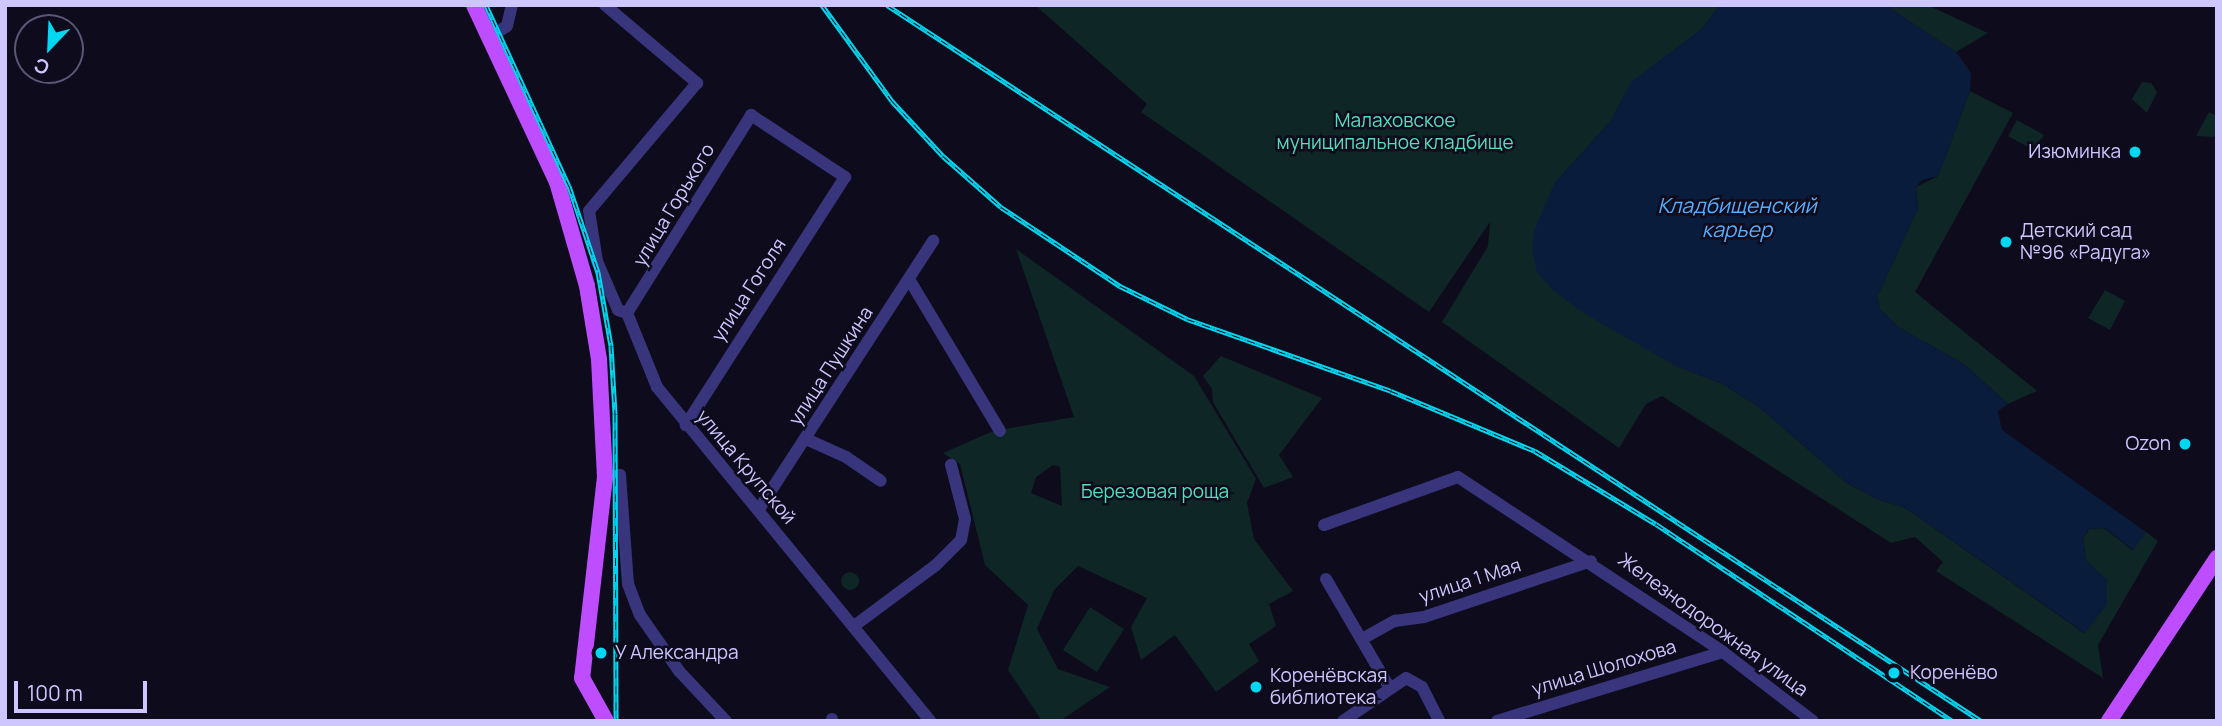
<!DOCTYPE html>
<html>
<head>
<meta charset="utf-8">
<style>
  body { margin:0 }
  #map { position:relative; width:2222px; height:726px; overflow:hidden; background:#0e0b1c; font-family:Manrope,sans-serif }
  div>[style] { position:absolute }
  .green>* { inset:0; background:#0e2625 }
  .round { border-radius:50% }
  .water>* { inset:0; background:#0a1c3c }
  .minor>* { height:12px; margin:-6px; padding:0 6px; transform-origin:6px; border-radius:6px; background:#38357c }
  .major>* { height:16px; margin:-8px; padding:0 8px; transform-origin:8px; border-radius:8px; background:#be4dff }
  .rail>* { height:5px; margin-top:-2.5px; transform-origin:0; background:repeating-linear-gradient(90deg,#0e0b1c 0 8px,#00d7f1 0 16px); box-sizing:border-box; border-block:2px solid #00d7f1 }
  .dots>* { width:19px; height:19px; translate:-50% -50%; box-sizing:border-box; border:4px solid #0e0b1c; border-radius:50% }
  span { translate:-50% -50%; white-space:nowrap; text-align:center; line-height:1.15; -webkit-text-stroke:5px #0e0b1c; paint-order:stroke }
  .park-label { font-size:19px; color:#52dfbd }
  .poi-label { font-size:19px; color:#cdc6ff }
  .right { translate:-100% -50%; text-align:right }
  .left { translate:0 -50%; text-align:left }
  .street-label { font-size:19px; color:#cdc6ff }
  .water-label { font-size:21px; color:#54aeff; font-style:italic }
  .frame { position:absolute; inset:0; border:7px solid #cdc6ff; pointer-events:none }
  .north { position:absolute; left:14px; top:14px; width:70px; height:70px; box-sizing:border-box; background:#0e0b1c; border:2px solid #5a5677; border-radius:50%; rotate:203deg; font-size:19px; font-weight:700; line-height:28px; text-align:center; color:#cdc6ff }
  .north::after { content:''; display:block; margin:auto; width:24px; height:32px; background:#00d7f1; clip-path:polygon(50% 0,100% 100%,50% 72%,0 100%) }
  .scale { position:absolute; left:14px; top:681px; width:133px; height:32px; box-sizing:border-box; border:4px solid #cdc6ff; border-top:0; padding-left:9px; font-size:21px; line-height:24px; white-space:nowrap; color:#cdc6ff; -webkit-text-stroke:5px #0e0b1c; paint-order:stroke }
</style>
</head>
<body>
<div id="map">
  <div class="green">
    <i style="clip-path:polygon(1035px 5px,1720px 5px,1703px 28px,1632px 82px,1610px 122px,1554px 184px,1553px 290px,1676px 366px,1723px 384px,1759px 407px,1847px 483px,1879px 500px,1904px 507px,2084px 633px,2107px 580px,2086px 561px,2083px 539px,2089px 529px,2104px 528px,2132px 550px,2146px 532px,2158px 541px,2098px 645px,2103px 678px,1936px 571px,1943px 562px,1915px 537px,1891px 543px,1662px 396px,1646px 404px,1619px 448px,1442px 322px,1488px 246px,1490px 222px,1429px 312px,1141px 112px,1147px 104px)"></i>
    <i style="clip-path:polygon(1885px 5px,1927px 5px,1988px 33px,1956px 52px)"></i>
    <i style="clip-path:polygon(2142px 82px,2151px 83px,2157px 92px,2147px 113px,2132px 99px)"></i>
    <i style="clip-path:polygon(1970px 91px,2013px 113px,1915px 292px,2037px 391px,2008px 404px,1964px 364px,1898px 327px,1880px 309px,1877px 297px,1918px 208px,1916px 187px,1938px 176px)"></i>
    <i style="clip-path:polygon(2209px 112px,2217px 116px,2217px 133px,2214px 137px,2196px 136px)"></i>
    <i style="clip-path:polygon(2017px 120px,2044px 135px,2035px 151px,2008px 136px)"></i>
    <i style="clip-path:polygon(evenodd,1016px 249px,1194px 376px,1256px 479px,1247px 503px,1254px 539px,1293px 591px,1269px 604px,1276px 626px,1249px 644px,1259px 661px,1216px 692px,1175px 635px,1141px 660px,1131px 627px,1147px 598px,1078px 566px,1054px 590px,1037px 629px,1058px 669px,1110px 687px,1060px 721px,1042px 721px,1008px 670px,1028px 605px,985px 565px,960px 464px,943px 453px,993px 431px,1074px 417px,1016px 249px,1053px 465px,1060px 467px,1062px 506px,1031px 493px,1036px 477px,1053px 465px)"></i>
    <i style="clip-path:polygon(2105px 290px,2125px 301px,2110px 330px,2088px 318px)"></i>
    <i style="clip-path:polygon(1221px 356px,1322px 398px,1279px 455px,1293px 477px,1264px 488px,1213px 402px,1212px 389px,1203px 376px)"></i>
    <i class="round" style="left:841px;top:572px;width:18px;height:18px"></i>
    <i style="clip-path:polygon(1090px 607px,1124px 629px,1097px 672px,1063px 650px)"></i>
  </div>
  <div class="water">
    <i style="clip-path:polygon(1720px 5px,1885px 5px,1956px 52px,1971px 73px,1970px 91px,1948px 150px,1938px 176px,1922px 180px,1916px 187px,1918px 208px,1877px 297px,1880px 309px,1898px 327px,1964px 364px,2008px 404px,1998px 411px,2002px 430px,2146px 532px,2133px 550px,2105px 528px,2088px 529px,2083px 539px,2086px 561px,2107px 580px,2107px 604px,2085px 633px,1904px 507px,1879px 500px,1847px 483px,1759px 407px,1723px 384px,1676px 366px,1582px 312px,1553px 290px,1537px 272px,1532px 248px,1535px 229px,1554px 184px,1610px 122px,1631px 82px,1703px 28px)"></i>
  </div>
  <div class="minor">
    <i style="left:605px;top:5px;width:121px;rotate:40.3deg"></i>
    <i style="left:697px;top:83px;width:167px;rotate:130.2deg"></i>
    <i style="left:589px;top:211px;width:51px;rotate:80.9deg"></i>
    <i style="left:597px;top:261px;width:53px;rotate:66.8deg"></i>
    <i style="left:618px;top:310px;width:9px;rotate:18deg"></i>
    <i style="left:627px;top:313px;width:80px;rotate:67.9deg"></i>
    <i style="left:657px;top:387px;width:431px;rotate:50.7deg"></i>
    <i style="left:490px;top:37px;width:20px;rotate:-33deg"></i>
    <i style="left:507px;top:26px;width:22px;rotate:-77deg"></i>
    <i style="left:909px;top:279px;width:177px;rotate:59.1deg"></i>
    <i style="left:627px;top:313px;width:234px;rotate:-57.9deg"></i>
    <i style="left:751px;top:115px;width:113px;rotate:33.4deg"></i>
    <i style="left:845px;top:177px;width:295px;rotate:122.7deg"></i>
    <i style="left:806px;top:439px;width:44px;rotate:24.2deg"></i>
    <i style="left:846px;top:457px;width:42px;rotate:34.4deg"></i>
    <i style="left:605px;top:477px;width:15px;rotate:-8deg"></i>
    <i style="left:620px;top:475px;width:109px;rotate:85.8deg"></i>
    <i style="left:628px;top:584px;width:33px;rotate:69deg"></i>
    <i style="left:640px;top:615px;width:68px;rotate:55.1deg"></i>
    <i style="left:679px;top:671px;width:69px;rotate:46.8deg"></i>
    <i style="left:759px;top:509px;width:320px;rotate:-57deg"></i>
    <i style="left:1324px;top:525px;width:142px;rotate:-19.7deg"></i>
    <i style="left:1458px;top:477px;width:318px;rotate:33.4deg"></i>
    <i style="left:1723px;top:652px;width:113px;rotate:37.5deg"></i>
    <i style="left:1326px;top:579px;width:125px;rotate:59.7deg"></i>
    <i style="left:854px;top:626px;width:102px;rotate:-36.6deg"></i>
    <i style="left:936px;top:565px;width:35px;rotate:-45deg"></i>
    <i style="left:961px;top:540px;width:21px;rotate:-79deg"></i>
    <i style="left:965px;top:519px;width:56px;rotate:-104.5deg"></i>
    <i style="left:1362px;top:639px;width:38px;rotate:-29deg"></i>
    <i style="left:1395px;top:621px;width:29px;rotate:-8deg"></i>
    <i style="left:1424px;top:617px;width:176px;rotate:-18.5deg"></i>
    <i style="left:832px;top:719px;width:2px;rotate:90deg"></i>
    <i style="left:1343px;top:721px;width:76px;rotate:-34.3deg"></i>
    <i style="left:1406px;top:678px;width:18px;rotate:29deg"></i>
    <i style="left:1422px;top:687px;width:38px;rotate:63deg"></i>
    <i style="left:1497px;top:721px;width:236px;rotate:-17deg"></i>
  </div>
  <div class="major">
    <i style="left:474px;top:5px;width:195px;rotate:64.9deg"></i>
    <i style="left:557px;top:182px;width:108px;rotate:73.9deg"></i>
    <i style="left:587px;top:286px;width:74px;rotate:80.7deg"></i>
    <i style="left:599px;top:359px;width:118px;rotate:87.1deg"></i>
    <i style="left:605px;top:477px;width:202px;rotate:96.5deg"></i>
    <i style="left:582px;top:678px;width:49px;rotate:60.8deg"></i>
    <i style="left:2109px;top:721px;width:196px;rotate:-56.5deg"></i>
  </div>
  <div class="rail">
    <i style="left:486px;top:5px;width:199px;rotate:65.4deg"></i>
    <i style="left:569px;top:186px;width:91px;rotate:71.4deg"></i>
    <i style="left:598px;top:272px;width:75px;rotate:80deg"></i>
    <i style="left:611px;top:346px;width:68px;rotate:86.6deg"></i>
    <i style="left:615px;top:414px;width:307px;rotate:89.8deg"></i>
    <i style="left:822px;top:5px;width:119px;rotate:53.9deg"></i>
    <i style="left:892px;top:101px;width:75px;rotate:47.2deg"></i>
    <i style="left:943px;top:156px;width:77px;rotate:41.3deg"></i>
    <i style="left:1001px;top:207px;width:143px;rotate:33.6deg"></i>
    <i style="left:1120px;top:286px;width:75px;rotate:26.2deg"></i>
    <i style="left:1187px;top:319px;width:216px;rotate:19.4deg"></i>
    <i style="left:1391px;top:391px;width:156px;rotate:22.6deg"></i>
    <i style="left:1535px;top:451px;width:141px;rotate:31.1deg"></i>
    <i style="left:1656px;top:524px;width:356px;rotate:33.6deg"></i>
    <i style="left:887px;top:5px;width:1307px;rotate:33.2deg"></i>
  </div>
  <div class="dots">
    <i style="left:2135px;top:152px;background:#00d7f1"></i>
    <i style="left:2006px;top:242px;background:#00d7f1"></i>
    <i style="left:2185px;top:444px;background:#00d7f1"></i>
    <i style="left:601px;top:653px;background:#00d7f1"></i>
    <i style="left:1894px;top:673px;background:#00d7f1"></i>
    <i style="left:1256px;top:687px;background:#00d7f1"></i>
  </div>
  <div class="park-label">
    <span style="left:1395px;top:132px">Малаховское<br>муниципальное кладбище</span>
    <span style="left:1155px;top:492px">Березовая роща</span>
  </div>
  <div class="poi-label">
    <span class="right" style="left:2121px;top:152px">Изюминка</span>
    <span class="left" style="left:2020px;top:242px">Детский сад<br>№96 «Радуга»</span>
    <span class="right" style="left:2171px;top:444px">Ozon</span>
    <span class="left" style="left:615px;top:653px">У Александра</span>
    <span class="left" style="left:1910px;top:673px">Коренёво</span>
    <span class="left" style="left:1270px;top:687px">Коренёвская<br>библиотека</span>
  </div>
  <div class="street-label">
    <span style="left:674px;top:205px;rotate:-59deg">улица Горького</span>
    <span style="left:749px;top:290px;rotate:-57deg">улица Гоголя</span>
    <span style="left:831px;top:366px;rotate:-57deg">улица Пушкина</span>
    <span style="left:746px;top:467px;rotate:50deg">улица Крупской</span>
    <span style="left:1470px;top:581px;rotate:-18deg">улица 1 Мая</span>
    <span style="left:1713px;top:625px;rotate:36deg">Железнодорожная улица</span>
    <span style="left:1604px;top:668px;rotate:-17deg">улица Шолохова</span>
  </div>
  <div class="water-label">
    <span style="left:1737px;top:217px">Кладбищенский<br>карьер</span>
  </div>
  <div class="frame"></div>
  <div class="north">С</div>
  <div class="scale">100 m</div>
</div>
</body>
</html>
